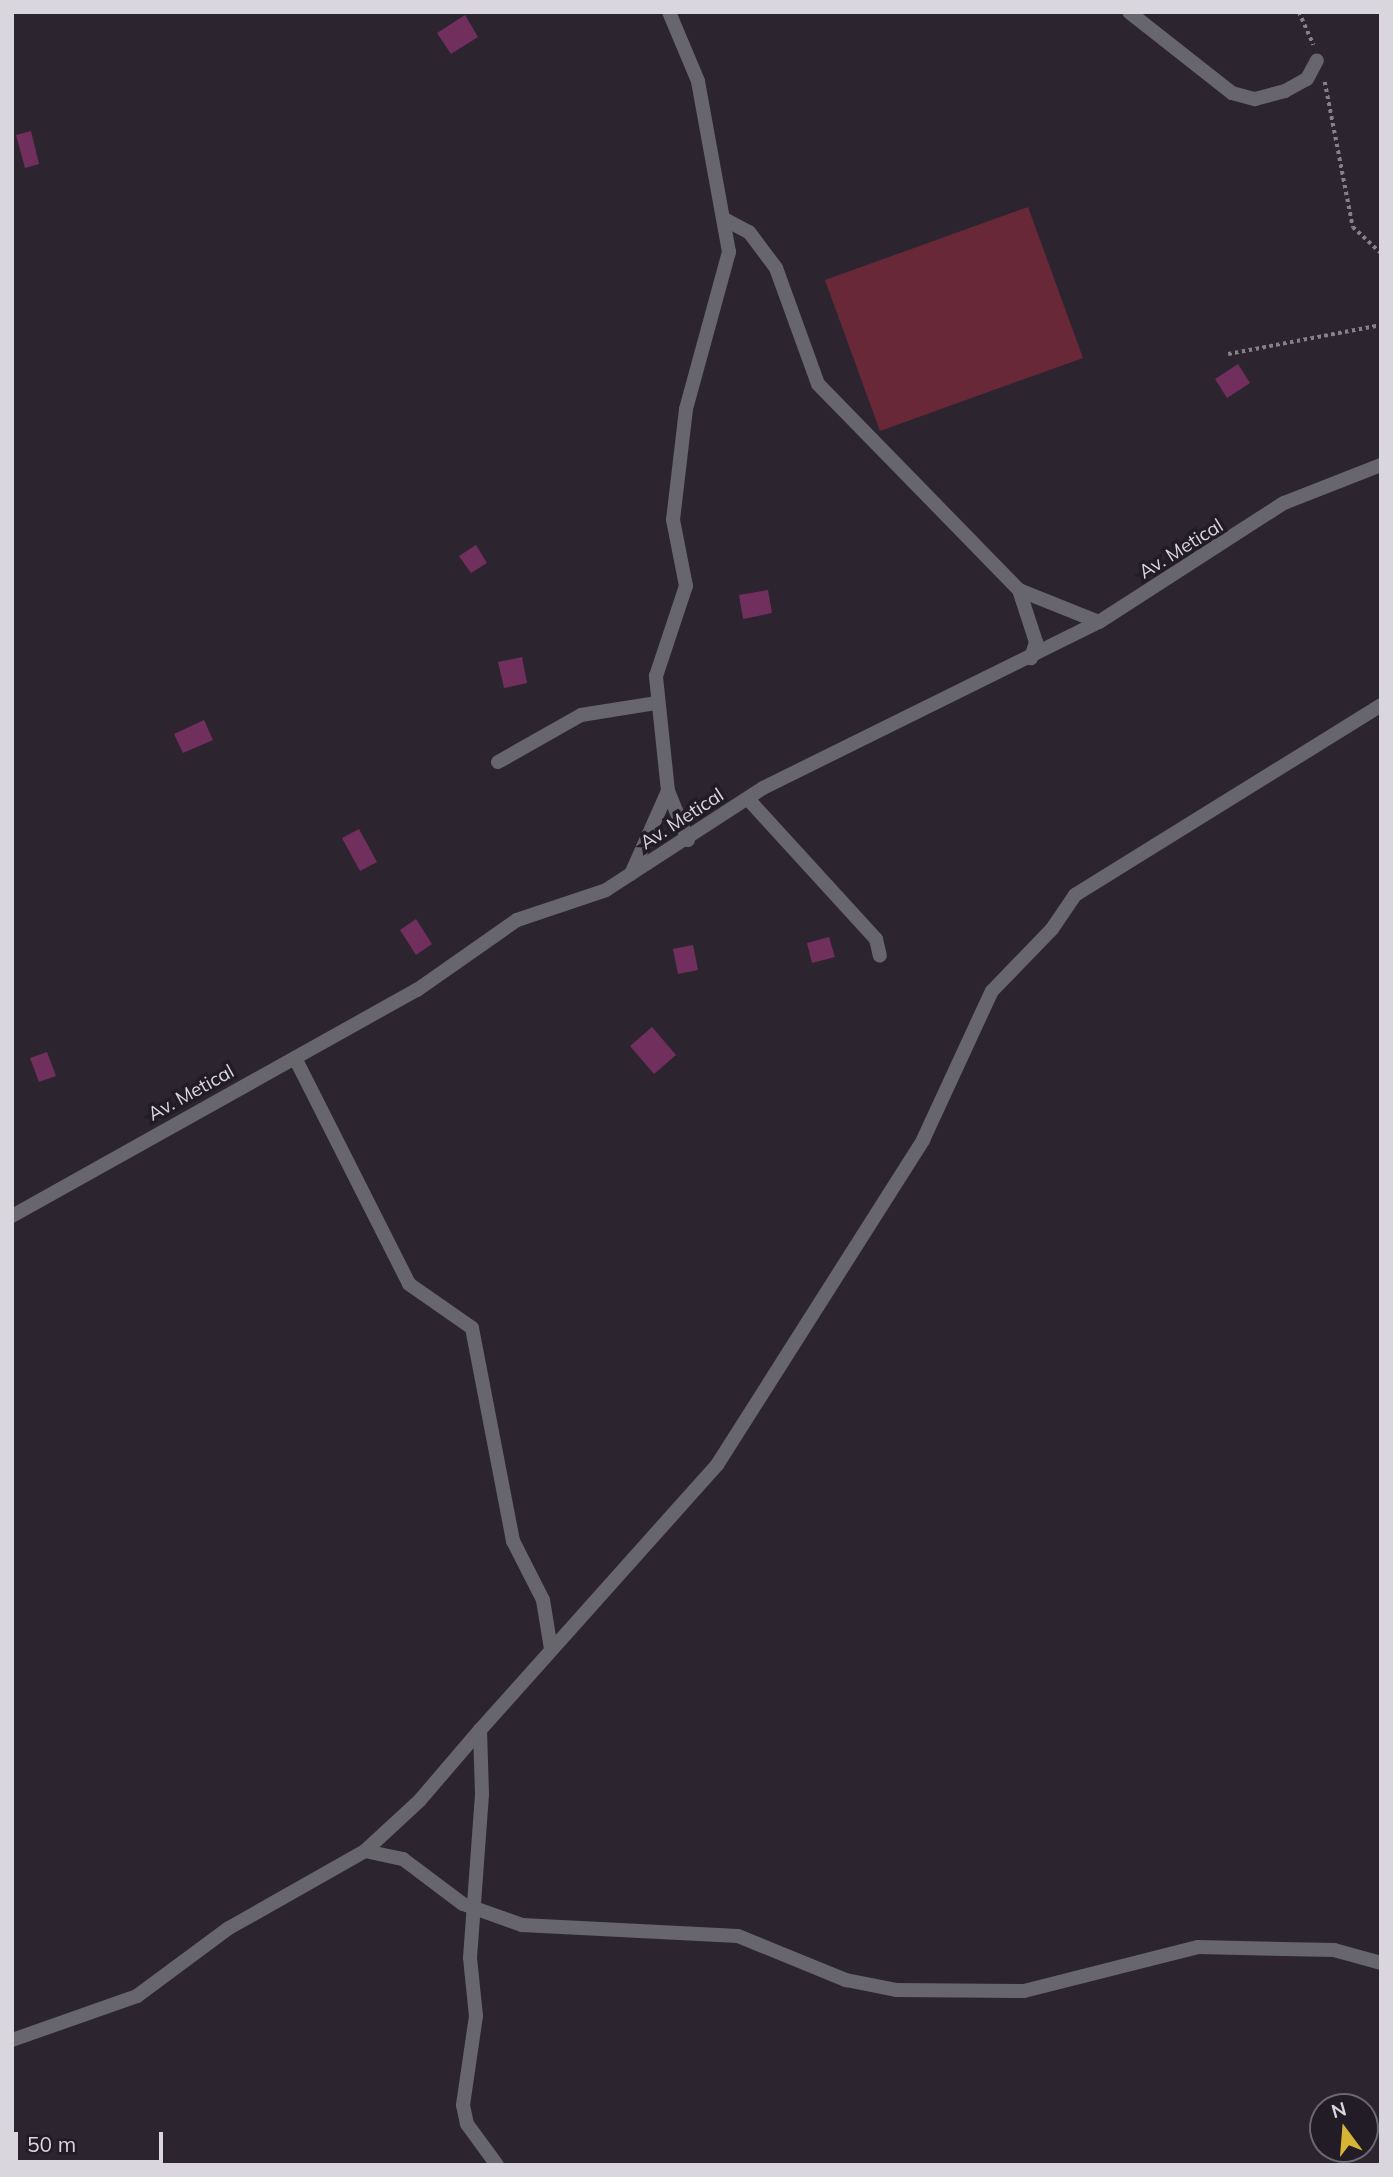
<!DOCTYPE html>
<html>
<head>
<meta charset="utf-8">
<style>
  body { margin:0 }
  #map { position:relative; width:1393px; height:2177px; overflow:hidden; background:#2c2530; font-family:Mulish,sans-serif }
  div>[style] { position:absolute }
  .green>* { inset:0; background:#692838 }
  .building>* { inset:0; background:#712f5d }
  .path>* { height:3.5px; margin-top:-1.75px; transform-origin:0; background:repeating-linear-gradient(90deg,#868089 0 3.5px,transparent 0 7px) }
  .street>* { height:14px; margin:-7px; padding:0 7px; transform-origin:7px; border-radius:7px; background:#66666c }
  span { translate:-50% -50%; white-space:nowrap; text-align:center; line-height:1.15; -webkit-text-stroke:7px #221c26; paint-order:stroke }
  .street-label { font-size:19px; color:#dad6dd }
  .frame { position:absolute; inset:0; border:14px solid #dad6dd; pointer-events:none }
  .north { position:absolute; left:1309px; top:2093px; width:70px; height:70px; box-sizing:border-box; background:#221c26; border:2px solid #6c666f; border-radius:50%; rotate:344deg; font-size:19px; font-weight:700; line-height:28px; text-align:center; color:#dad6dd }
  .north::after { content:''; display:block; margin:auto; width:24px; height:32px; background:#d8b434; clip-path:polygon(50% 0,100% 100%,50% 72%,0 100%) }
  .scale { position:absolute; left:14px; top:2132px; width:149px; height:32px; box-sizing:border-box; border:4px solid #dad6dd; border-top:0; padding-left:9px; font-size:21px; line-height:24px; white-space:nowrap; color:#dad6dd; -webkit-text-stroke:5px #221c26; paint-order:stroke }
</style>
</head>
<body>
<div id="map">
  <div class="green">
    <i style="clip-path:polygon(1028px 207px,1083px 358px,880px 431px,825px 280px)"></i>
  </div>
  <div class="building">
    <i style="clip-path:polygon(465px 15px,478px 37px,451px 54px,437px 33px)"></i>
    <i style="clip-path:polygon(31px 131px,39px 164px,25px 168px,16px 135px)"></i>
    <i style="clip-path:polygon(1238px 364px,1250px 383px,1227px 398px,1215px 379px)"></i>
    <i style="clip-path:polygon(476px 545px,487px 563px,471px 573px,459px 556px)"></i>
    <i style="clip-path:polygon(768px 590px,772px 613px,743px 619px,739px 595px)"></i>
    <i style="clip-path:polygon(522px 657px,527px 683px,504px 688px,498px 662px)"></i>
    <i style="clip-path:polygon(204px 720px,213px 740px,183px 753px,174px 734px)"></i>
    <i style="clip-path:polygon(359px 829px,377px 862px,360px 871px,342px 838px)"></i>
    <i style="clip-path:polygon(416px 919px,432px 944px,416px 955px,400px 930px)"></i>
    <i style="clip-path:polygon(829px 937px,835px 957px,812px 963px,807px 943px)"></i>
    <i style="clip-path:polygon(693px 945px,698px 970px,678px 974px,673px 949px)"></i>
    <i style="clip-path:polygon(652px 1027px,676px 1055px,654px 1074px,630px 1046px)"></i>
    <i style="clip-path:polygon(47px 1052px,56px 1076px,39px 1082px,30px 1058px)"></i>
  </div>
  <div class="path">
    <i style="left:1299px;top:12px;width:36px;rotate:66deg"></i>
    <i style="left:1325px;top:82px;width:148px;rotate:79.1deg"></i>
    <i style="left:1353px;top:227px;width:38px;rotate:43deg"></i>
    <i style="left:1228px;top:354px;width:156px;rotate:-10.7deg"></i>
  </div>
  <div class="street">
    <i style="left:1129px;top:12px;width:131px;rotate:38.2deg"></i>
    <i style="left:1232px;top:93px;width:24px;rotate:15deg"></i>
    <i style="left:1255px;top:99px;width:31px;rotate:-15deg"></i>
    <i style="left:1285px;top:91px;width:25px;rotate:-29deg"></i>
    <i style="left:1307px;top:79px;width:21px;rotate:-62deg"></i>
    <i style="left:726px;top:220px;width:26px;rotate:28deg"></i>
    <i style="left:749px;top:232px;width:45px;rotate:53.1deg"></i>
    <i style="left:776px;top:268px;width:123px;rotate:70.1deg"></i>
    <i style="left:818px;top:384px;width:288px;rotate:45.7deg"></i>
    <i style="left:1019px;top:590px;width:55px;rotate:71.9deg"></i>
    <i style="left:1036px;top:642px;width:17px;rotate:107deg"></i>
    <i style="left:1019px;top:590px;width:86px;rotate:21.8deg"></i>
    <i style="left:498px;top:762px;width:95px;rotate:-29.5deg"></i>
    <i style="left:581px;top:715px;width:77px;rotate:-9deg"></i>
    <i style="left:668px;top:791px;width:53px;rotate:67.8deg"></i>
    <i style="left:748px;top:799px;width:190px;rotate:47.6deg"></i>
    <i style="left:876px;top:939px;width:17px;rotate:77deg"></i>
    <i style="left:631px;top:874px;width:91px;rotate:-66deg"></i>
    <i style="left:668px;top:791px;width:116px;rotate:-96deg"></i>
    <i style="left:656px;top:676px;width:95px;rotate:-71.6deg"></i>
    <i style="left:686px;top:586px;width:67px;rotate:-101.1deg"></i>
    <i style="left:673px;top:520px;width:112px;rotate:-83.3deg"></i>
    <i style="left:686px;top:409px;width:163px;rotate:-74.7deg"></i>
    <i style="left:729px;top:252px;width:174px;rotate:-100.3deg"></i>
    <i style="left:698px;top:81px;width:75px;rotate:-112.8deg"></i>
    <i style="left:295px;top:1058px;width:253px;rotate:63.2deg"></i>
    <i style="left:409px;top:1284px;width:77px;rotate:34.9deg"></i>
    <i style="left:472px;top:1328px;width:217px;rotate:79.1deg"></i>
    <i style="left:513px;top:1541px;width:66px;rotate:63deg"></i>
    <i style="left:543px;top:1600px;width:50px;rotate:80.7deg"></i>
    <i style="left:12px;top:1216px;width:464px;rotate:-29.2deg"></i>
    <i style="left:417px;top:990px;width:122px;rotate:-35deg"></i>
    <i style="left:517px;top:920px;width:94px;rotate:-18.6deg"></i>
    <i style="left:606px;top:890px;width:187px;rotate:-33deg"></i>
    <i style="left:763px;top:788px;width:375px;rotate:-26.3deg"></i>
    <i style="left:1099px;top:622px;width:220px;rotate:-32.8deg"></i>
    <i style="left:1284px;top:503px;width:104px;rotate:-21.4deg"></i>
    <i style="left:365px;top:1851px;width:39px;rotate:12deg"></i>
    <i style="left:403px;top:1859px;width:75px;rotate:36.9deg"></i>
    <i style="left:463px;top:1904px;width:63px;rotate:19.6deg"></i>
    <i style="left:522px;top:1925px;width:216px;rotate:2.9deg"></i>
    <i style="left:738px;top:1936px;width:117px;rotate:22.2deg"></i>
    <i style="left:846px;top:1980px;width:52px;rotate:11.1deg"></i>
    <i style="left:897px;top:1990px;width:127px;rotate:0.5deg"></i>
    <i style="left:1024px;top:1991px;width:179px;rotate:-14.2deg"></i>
    <i style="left:1198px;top:1947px;width:136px;rotate:1.3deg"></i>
    <i style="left:1334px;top:1950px;width:49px;rotate:15.5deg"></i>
    <i style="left:12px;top:2040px;width:133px;rotate:-19.4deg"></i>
    <i style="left:137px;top:1996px;width:114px;rotate:-36.5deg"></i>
    <i style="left:229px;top:1928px;width:156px;rotate:-29.5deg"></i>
    <i style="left:365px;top:1851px;width:75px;rotate:-42.8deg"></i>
    <i style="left:420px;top:1800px;width:92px;rotate:-49.4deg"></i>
    <i style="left:497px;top:2165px;width:51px;rotate:-126.2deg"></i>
    <i style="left:467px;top:2124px;width:19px;rotate:-102deg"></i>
    <i style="left:463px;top:2105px;width:90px;rotate:-81.7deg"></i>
    <i style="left:476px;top:2016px;width:58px;rotate:-95.9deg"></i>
    <i style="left:470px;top:1958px;width:164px;rotate:-85.8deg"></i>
    <i style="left:482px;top:1794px;width:64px;rotate:-91.8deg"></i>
    <i style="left:480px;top:1730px;width:356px;rotate:-48.2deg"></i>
    <i style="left:717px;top:1465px;width:385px;rotate:-57.6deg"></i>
    <i style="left:923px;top:1140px;width:164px;rotate:-65.2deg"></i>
    <i style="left:992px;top:991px;width:86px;rotate:-45.9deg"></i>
    <i style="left:1052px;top:929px;width:41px;rotate:-55.9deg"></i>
    <i style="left:1075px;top:895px;width:360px;rotate:-31.8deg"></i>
  </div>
  <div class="street-label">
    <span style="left:1181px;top:549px;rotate:-32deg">Av. Metical</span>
    <span style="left:682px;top:819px;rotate:-33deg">Av. Metical</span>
    <span style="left:191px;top:1093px;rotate:-29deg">Av. Metical</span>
  </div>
  <div class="frame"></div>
  <div class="north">N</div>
  <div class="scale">50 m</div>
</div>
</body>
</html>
